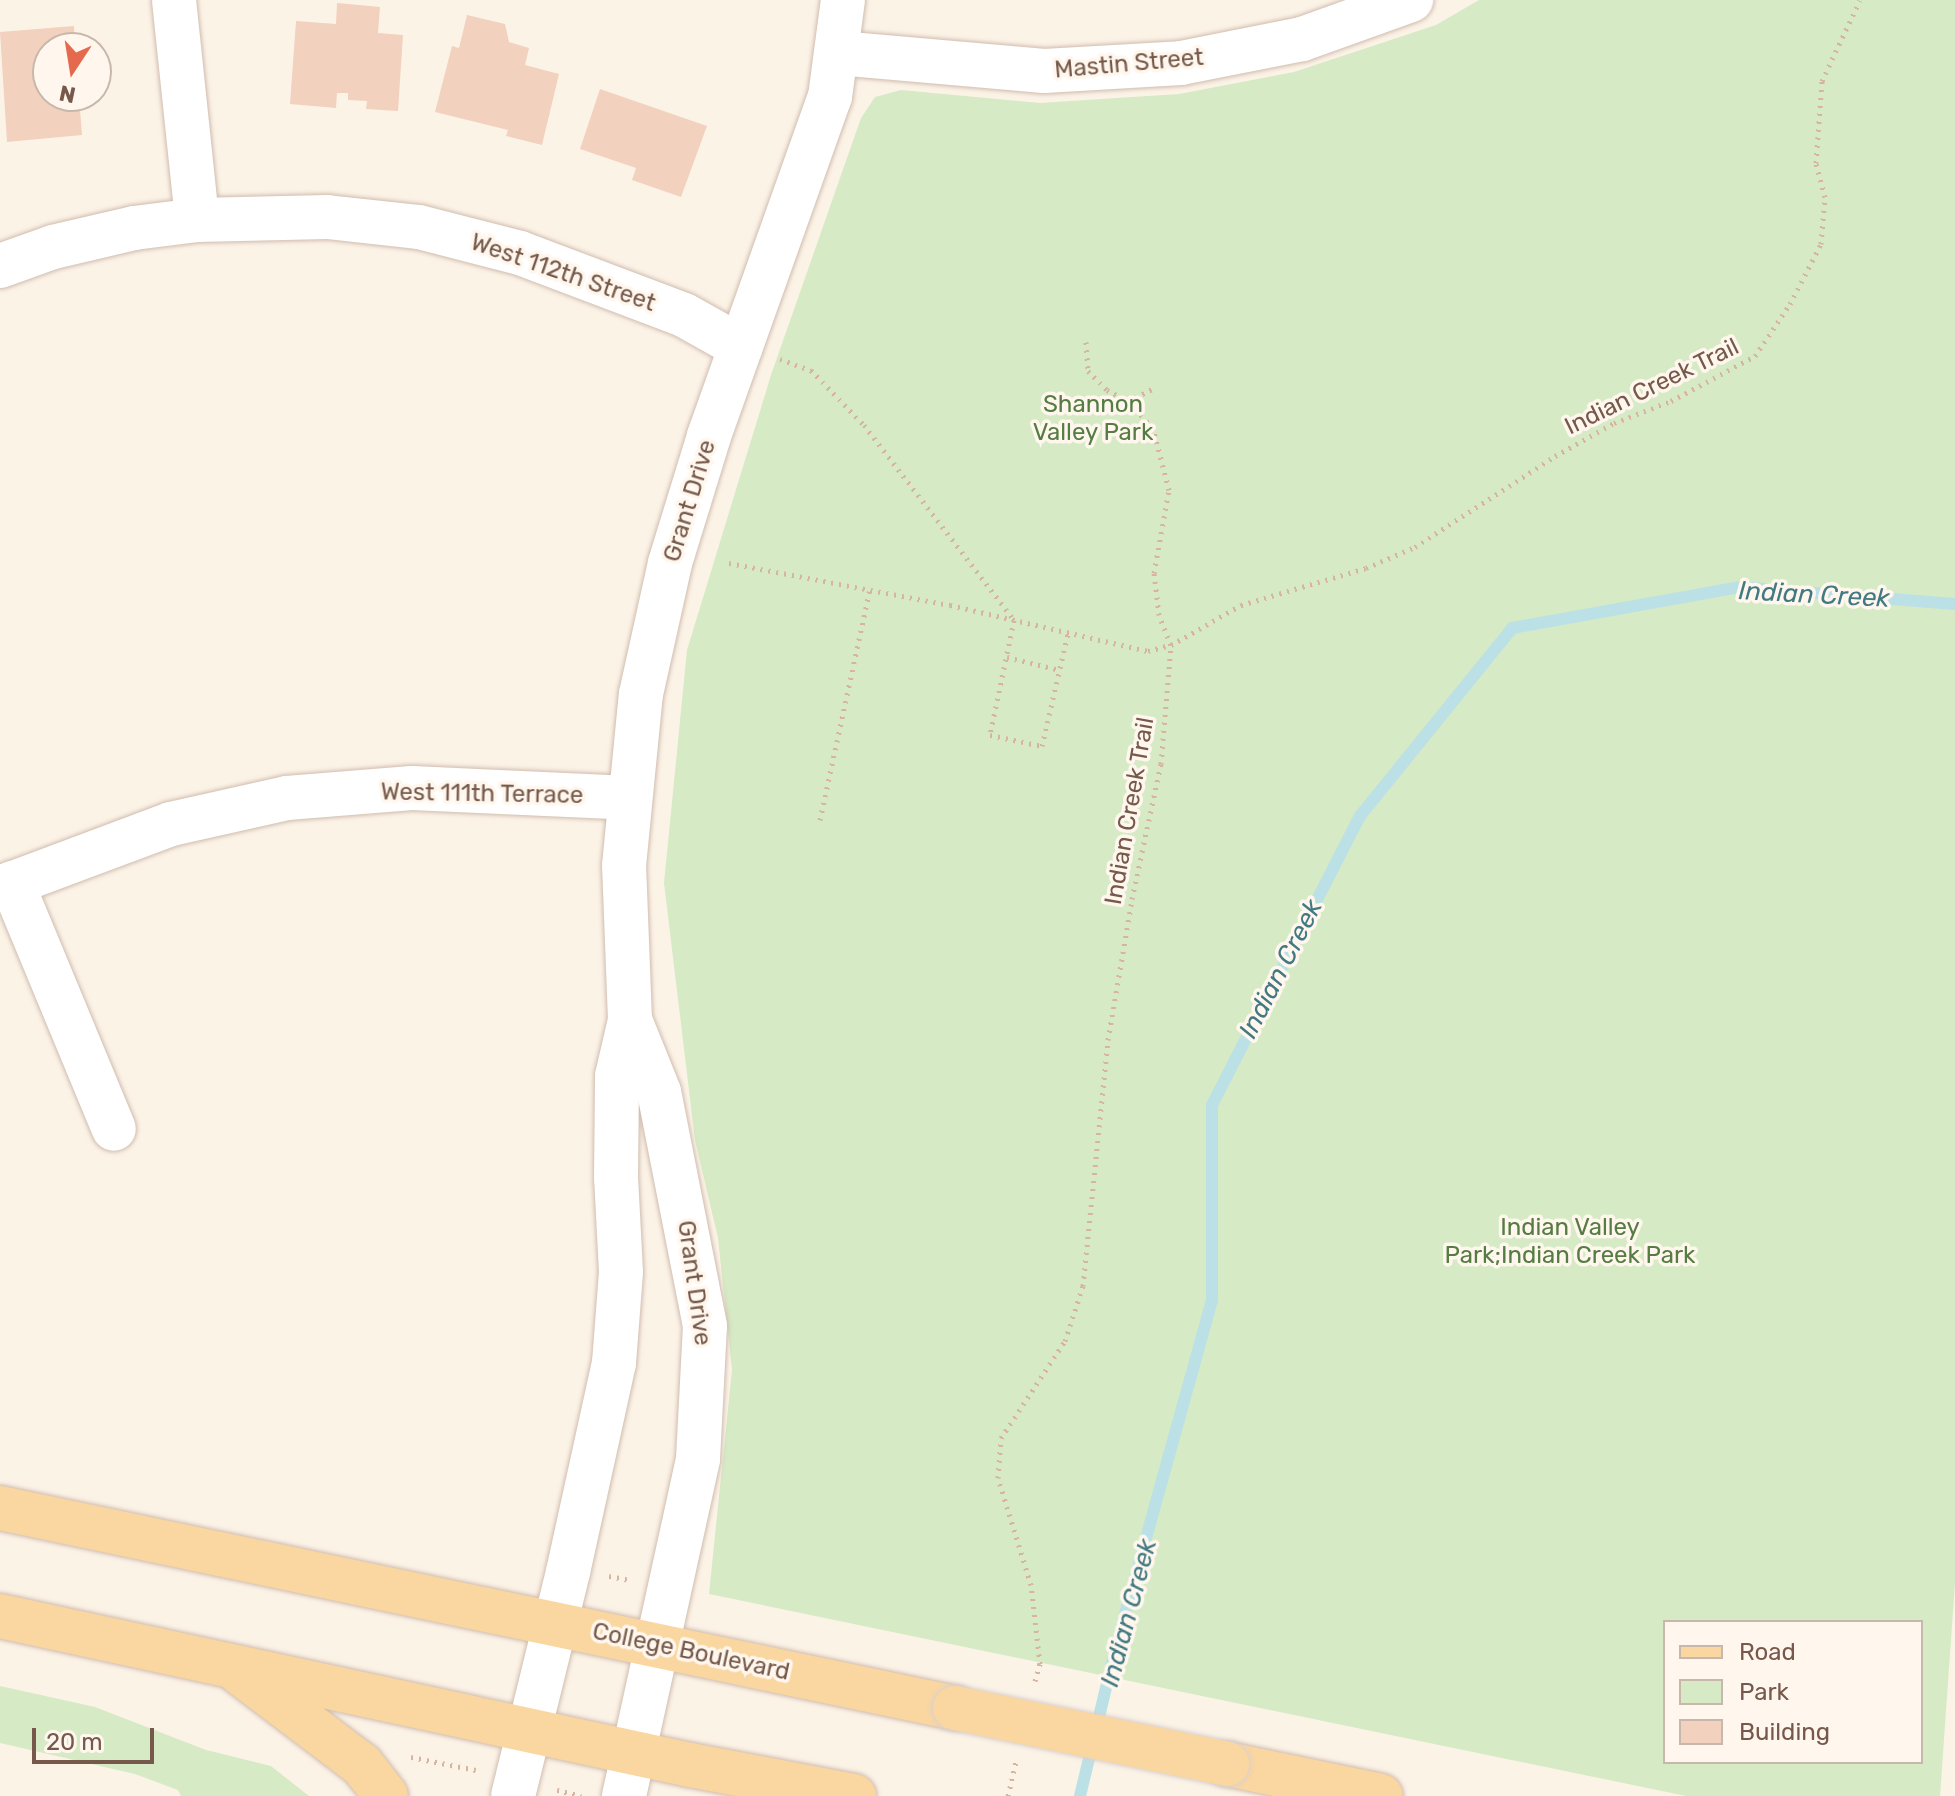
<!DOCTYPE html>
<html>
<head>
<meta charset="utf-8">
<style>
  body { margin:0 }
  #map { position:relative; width:1955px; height:1796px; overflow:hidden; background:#fcf3e7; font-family:Rubik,sans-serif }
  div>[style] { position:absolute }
  .green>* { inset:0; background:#d5eac5 }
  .stream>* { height:12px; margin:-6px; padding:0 6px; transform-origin:6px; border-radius:6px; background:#bbe1e6 }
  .building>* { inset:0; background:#f2d1be }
  .path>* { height:5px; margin-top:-2.5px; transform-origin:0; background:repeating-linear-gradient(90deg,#d7b4a1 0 2px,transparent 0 8px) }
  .roads { filter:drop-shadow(0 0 2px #d0bdaf) drop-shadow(0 0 2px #d0bdaf) }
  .minor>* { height:44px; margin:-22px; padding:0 22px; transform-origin:22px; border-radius:22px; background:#fff }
  .major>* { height:44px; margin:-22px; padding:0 22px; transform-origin:22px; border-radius:22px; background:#fad6a0 }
  .bridges { filter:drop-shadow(0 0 2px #d9d1cd) drop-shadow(0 0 2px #d9d1cd) }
  .major-bridge>* { height:44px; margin:-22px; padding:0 22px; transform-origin:22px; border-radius:22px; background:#fad6a0 }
  span { translate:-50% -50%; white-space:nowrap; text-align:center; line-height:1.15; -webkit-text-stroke:7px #fff7ed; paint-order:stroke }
  .street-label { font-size:24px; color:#76594b }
  .park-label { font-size:24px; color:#557c42 }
  .water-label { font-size:26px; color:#427982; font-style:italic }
  .legend { position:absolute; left:1663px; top:1620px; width:260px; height:144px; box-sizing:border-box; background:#fff7ed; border:2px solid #c8b8ac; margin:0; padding:10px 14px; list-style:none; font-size:24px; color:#76594b }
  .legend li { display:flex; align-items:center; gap:16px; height:40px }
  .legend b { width:40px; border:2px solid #c8b8ac }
  .north { position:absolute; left:32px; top:32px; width:80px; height:80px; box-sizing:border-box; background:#fff7ed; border:2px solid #c8b8ac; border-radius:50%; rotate:192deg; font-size:22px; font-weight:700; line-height:32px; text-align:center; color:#76594b }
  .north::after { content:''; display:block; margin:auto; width:28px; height:36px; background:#e56a4d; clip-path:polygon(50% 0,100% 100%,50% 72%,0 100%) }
  .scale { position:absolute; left:32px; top:1728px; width:122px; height:36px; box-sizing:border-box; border:4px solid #76594b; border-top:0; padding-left:10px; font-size:24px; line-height:28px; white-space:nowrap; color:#76594b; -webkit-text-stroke:6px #fff7ed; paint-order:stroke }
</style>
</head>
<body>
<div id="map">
  <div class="green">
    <i style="clip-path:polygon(evenodd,1479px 0,1955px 0,1955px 1583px,1940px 1796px,1686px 1796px,709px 1594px,732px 1370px,718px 1238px,695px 1140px,664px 883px,687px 650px,771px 375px,861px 118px,875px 97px,901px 90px,1040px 103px,1179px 94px,1294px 72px,1436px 25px,1479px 0,1665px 1622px,1921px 1622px,1921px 1762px,1665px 1762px,1665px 1622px)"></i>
    <i style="clip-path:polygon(0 1686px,95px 1707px,206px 1750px,271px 1766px,309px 1796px,181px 1796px,178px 1790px,135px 1774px,0 1743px)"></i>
  </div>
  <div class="stream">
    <i style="left:1080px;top:1796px;width:150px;rotate:-76.5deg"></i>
    <i style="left:1115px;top:1650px;width:363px;rotate:-74.5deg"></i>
    <i style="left:1212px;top:1300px;width:195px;rotate:-90deg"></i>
    <i style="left:1212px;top:1105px;width:325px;rotate:-62.9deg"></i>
    <i style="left:1360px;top:816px;width:242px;rotate:-51deg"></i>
    <i style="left:1512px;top:628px;width:231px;rotate:-10.2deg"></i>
    <i style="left:1739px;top:587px;width:217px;rotate:4.5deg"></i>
  </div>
  <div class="building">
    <i style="clip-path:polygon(337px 3px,380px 7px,378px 33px,403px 35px,398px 111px,366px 109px,367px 101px,348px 100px,348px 93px,337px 93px,336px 108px,290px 104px,296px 21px,336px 24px)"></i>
    <i style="clip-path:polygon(467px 15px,505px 24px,509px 42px,529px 48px,525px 65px,559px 74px,542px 145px,506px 136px,508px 130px,435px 112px,452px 46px,459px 48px)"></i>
    <i style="clip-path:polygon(74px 26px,75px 48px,48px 48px,48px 96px,79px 96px,82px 135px,7px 142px,0 32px)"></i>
    <i style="clip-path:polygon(600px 89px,707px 126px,681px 197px,632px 180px,636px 168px,580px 149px)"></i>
  </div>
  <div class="path">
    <i style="left:1086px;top:342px;width:29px;rotate:86deg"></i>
    <i style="left:1088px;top:371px;width:27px;rotate:45deg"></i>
    <i style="left:1107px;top:390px;width:24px;rotate:28deg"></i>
    <i style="left:1128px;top:401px;width:30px;rotate:-26deg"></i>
    <i style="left:780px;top:359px;width:33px;rotate:20deg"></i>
    <i style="left:811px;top:370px;width:76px;rotate:46.1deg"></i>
    <i style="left:864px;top:425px;width:246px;rotate:52.4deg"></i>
    <i style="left:1014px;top:620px;width:117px;rotate:101.8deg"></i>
    <i style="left:990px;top:735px;width:53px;rotate:11.9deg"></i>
    <i style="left:1042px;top:746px;width:116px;rotate:-77deg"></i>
    <i style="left:729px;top:563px;width:225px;rotate:10.8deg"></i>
    <i style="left:950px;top:605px;width:203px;rotate:13.1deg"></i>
    <i style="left:1148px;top:651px;width:24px;rotate:-15deg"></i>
    <i style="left:1171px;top:645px;width:32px;rotate:-112deg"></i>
    <i style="left:1159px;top:615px;width:42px;rotate:-96.8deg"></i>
    <i style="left:1154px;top:573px;width:84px;rotate:-79.8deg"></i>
    <i style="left:1169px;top:490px;width:64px;rotate:-104.5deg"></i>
    <i style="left:1153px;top:428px;width:37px;rotate:-133deg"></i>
    <i style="left:1007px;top:657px;width:55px;rotate:13.8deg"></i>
    <i style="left:820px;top:820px;width:236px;rotate:-77.8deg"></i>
    <i style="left:609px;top:1576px;width:21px;rotate:11deg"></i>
    <i style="left:1035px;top:1681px;width:18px;rotate:-74deg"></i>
    <i style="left:1040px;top:1664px;width:80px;rotate:-96.5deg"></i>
    <i style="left:1031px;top:1585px;width:112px;rotate:-107.1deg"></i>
    <i style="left:998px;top:1478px;width:40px;rotate:-85.7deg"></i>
    <i style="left:1001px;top:1438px;width:116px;rotate:-56.6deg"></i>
    <i style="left:1065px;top:1341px;width:58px;rotate:-71.9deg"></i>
    <i style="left:1083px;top:1286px;width:247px;rotate:-84.2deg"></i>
    <i style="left:1108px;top:1040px;width:143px;rotate:-80.3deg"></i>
    <i style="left:1132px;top:899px;width:138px;rotate:-77.9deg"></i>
    <i style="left:1161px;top:764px;width:119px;rotate:-85.2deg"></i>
    <i style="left:1171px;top:645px;width:81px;rotate:-29.7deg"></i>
    <i style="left:1241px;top:605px;width:130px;rotate:-16.5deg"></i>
    <i style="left:1366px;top:568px;width:53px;rotate:-23.2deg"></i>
    <i style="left:1415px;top:547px;width:167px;rotate:-33deg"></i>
    <i style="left:1555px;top:456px;width:68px;rotate:-29.2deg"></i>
    <i style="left:1614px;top:423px;width:61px;rotate:-21.1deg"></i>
    <i style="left:1671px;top:401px;width:95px;rotate:-28.2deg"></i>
    <i style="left:1755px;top:356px;width:63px;rotate:-56.1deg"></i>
    <i style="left:1790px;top:304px;width:68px;rotate:-62.7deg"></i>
    <i style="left:1821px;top:244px;width:47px;rotate:-85.1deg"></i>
    <i style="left:1825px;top:197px;width:35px;rotate:-105deg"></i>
    <i style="left:1816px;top:163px;width:82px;rotate:-85.8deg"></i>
    <i style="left:1822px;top:81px;width:89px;rotate:-64.9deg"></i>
    <i style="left:411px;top:1757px;width:66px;rotate:11.3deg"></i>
    <i style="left:557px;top:1790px;width:25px;rotate:14deg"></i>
    <i style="left:1008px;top:1796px;width:36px;rotate:-77deg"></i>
  </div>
  <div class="roads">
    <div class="minor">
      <i style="left:174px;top:0;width:221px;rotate:84deg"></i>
      <i style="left:838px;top:53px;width:207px;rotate:5deg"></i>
      <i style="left:1044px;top:71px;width:137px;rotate:-3.3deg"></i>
      <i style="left:1181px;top:63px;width:123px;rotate:-11.2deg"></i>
      <i style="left:1302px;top:39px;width:116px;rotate:-19.7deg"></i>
      <i style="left:0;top:266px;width:56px;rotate:-19.7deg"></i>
      <i style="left:53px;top:247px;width:83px;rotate:-13.2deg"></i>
      <i style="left:134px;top:228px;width:64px;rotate:-7.2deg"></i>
      <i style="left:197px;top:220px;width:130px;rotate:-1.3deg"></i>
      <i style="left:327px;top:217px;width:93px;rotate:6.2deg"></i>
      <i style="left:419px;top:227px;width:104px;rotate:14.4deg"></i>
      <i style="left:520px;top:253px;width:175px;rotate:20.7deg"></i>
      <i style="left:684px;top:315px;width:65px;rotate:29.3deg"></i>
      <i style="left:12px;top:883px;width:266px;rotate:67.5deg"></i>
      <i style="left:0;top:888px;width:183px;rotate:-20.5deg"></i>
      <i style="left:171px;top:824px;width:119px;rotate:-12.6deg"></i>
      <i style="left:287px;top:798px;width:125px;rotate:-4.6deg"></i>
      <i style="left:412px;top:788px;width:218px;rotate:2.6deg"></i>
      <i style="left:513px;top:1796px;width:231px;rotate:-76.2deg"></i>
      <i style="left:568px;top:1572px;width:214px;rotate:-77.6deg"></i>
      <i style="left:614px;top:1363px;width:91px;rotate:-85.6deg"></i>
      <i style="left:621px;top:1272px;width:94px;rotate:-93deg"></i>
      <i style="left:616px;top:1178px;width:102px;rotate:-89.4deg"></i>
      <i style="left:617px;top:1076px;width:57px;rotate:-76.9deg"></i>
      <i style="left:630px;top:1020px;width:154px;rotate:-92.2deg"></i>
      <i style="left:624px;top:866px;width:173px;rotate:-84.4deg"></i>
      <i style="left:641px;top:694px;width:134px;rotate:-77.5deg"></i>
      <i style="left:670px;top:563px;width:133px;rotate:-72.9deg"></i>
      <i style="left:709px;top:436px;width:360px;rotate:-70.4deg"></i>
      <i style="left:830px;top:97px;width:98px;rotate:-82.4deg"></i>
      <i style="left:624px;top:1796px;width:345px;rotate:-77.6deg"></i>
      <i style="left:698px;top:1459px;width:133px;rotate:-87deg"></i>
      <i style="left:705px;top:1326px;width:238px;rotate:-101.1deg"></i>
      <i style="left:659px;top:1092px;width:78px;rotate:-111.9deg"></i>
    </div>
    <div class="major">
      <i style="left:0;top:1508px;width:976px;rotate:11.83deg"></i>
      <i style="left:0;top:1616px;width:706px;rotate:12.19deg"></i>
      <i style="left:690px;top:1765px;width:167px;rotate:10.7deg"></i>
      <i style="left:239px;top:1672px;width:154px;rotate:37.1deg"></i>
      <i style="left:362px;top:1765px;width:39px;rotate:52deg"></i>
      <i style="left:1227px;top:1764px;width:157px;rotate:11.7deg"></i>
    </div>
  </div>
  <div class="bridges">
    <div class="major-bridge">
      <i style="left:955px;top:1708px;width:278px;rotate:11.6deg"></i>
    </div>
  </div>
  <div class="street-label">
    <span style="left:1129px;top:64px;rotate:-5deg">Mastin Street</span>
    <span style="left:563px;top:273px;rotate:19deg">West 112th Street</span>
    <span style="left:1652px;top:387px;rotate:-26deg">Indian Creek Trail</span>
    <span style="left:690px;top:501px;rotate:-73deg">Grant Drive</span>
    <span style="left:482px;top:794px;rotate:1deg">West 111th Terrace</span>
    <span style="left:1130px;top:811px;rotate:-80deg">Indian Creek Trail</span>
    <span style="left:694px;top:1283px;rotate:82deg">Grant Drive</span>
    <span style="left:691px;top:1652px;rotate:12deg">College Boulevard</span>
  </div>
  <div class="park-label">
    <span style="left:1093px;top:419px">Shannon<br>Valley Park</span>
    <span style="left:1570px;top:1242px">Indian Valley<br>Park;Indian Creek Park</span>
  </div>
  <div class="water-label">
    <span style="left:1814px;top:595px;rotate:3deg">Indian Creek</span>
    <span style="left:1281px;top:969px;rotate:-63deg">Indian Creek</span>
    <span style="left:1129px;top:1613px;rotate:-75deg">Indian Creek</span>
  </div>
  <ul class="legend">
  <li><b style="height:10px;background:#fad6a0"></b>Road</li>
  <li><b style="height:22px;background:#d5eac5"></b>Park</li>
  <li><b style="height:22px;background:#f2d1be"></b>Building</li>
  </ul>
  <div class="north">N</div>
  <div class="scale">20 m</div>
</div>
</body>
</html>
